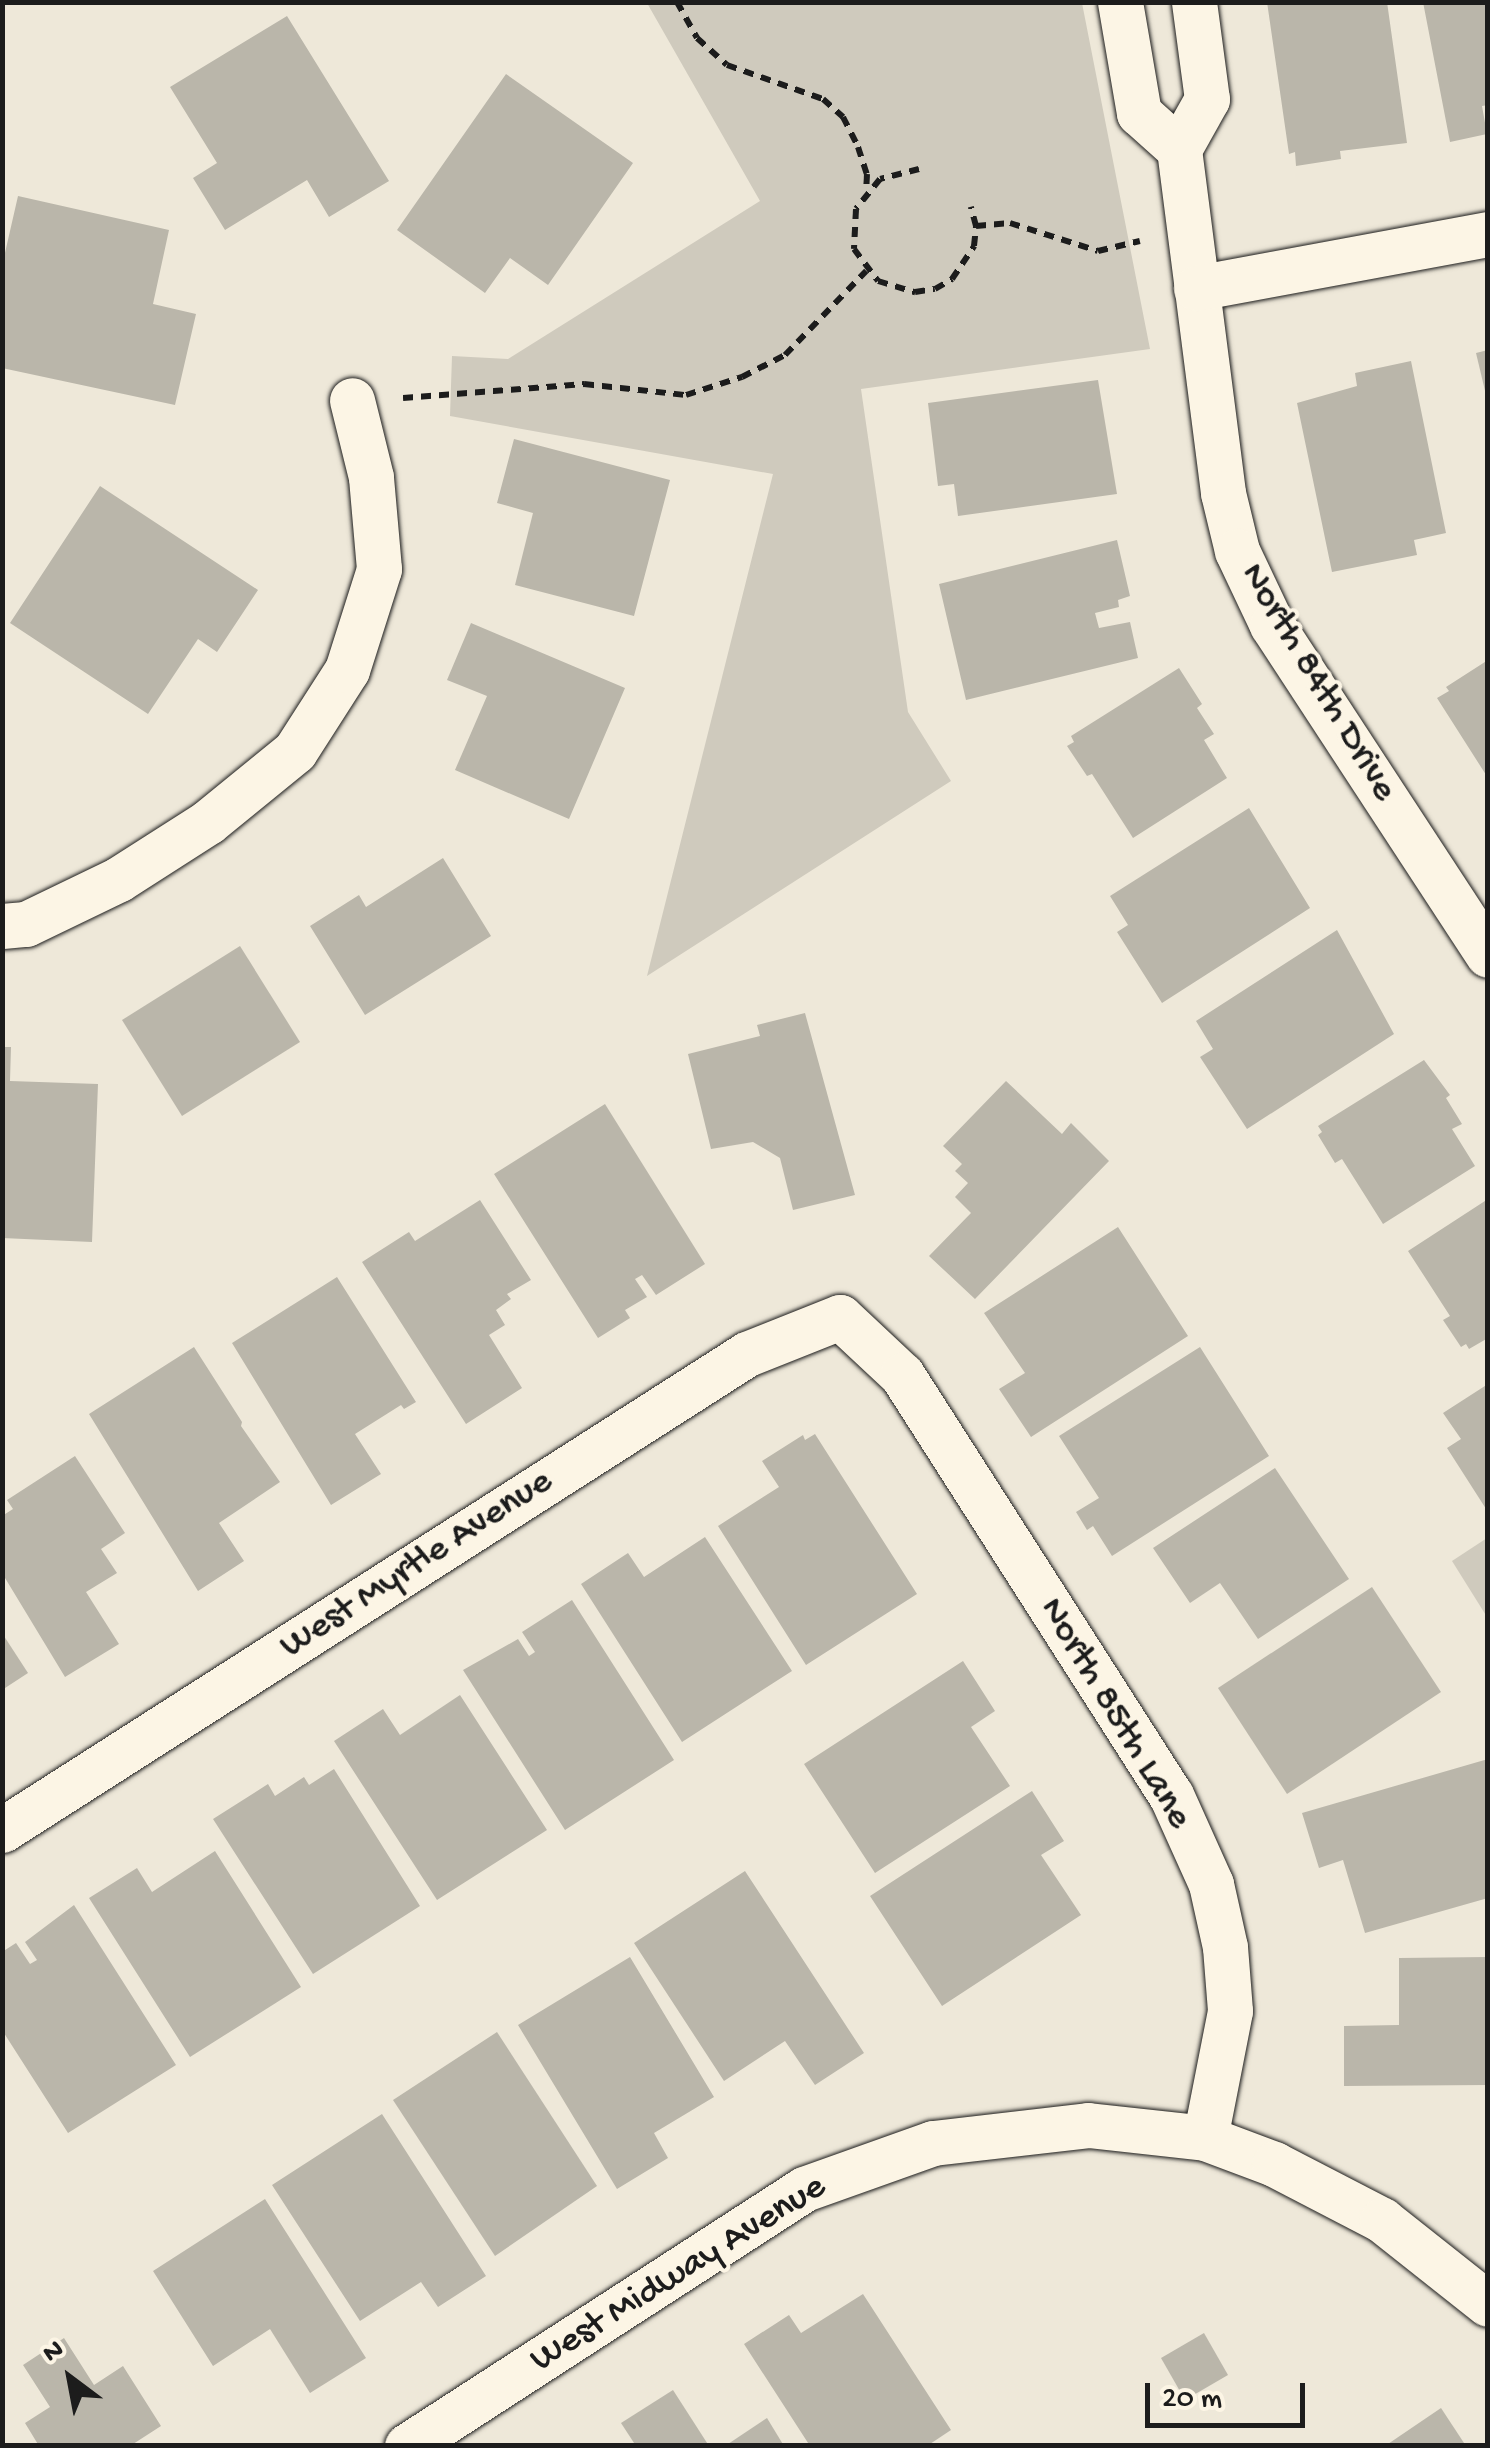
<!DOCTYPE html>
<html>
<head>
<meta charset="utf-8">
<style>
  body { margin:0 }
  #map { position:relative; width:1490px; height:2448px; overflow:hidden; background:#eee8d9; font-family:"Gochi Hand",sans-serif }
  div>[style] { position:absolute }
  .green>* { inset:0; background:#cfcabd }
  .building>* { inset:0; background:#bab6aa }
  .path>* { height:6px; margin-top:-3px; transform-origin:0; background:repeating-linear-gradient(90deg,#1c1c1c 0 10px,transparent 0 18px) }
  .roads { filter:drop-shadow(0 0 2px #1c1c1c) drop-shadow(0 0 2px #1c1c1c) }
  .street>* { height:45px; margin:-22.5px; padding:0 22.5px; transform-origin:22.5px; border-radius:22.5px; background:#fcf5e5 }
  span { translate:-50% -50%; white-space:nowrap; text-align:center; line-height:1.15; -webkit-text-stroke:8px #fcf5e5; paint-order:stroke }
  .street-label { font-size:38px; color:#1c1c1c }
  .frame { position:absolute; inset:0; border:5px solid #1c1c1c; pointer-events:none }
  .north { position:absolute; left:20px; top:2328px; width:100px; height:100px; -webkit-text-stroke:8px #fcf5e5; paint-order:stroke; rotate:328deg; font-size:28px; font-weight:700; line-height:40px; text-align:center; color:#1c1c1c }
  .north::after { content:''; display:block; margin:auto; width:35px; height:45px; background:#1c1c1c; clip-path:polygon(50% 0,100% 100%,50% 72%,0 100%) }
  .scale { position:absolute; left:1145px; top:2383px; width:160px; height:45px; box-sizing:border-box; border:5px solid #1c1c1c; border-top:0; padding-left:12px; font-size:30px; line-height:35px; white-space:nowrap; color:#1c1c1c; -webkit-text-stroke:8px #fcf5e5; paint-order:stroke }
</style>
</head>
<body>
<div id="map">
  <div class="green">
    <i style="clip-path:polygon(647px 3px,1082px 3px,1150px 349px,861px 389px,908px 712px,951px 781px,647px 976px,773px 474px,450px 416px,452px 356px,508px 359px,760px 201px)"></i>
    <i style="clip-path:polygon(1487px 1538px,1487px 1617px,1452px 1561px)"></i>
  </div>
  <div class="building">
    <i style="clip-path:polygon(1267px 2px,1387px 2px,1407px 143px,1340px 151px,1341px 159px,1296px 166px,1295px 152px,1289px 154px)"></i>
    <i style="clip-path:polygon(1423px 2px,1488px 2px,1488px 105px,1482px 106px,1487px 134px,1450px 142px)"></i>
    <i style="clip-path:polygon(287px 16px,389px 181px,329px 217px,307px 180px,225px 230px,193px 178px,217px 163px,170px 87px)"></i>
    <i style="clip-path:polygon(506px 74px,633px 163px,548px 285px,510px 258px,485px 293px,397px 230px)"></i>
    <i style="clip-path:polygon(18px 196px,169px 230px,153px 304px,196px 314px,175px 405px,2px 368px,2px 266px)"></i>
    <i style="clip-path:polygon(1488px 350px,1488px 395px,1486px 395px,1476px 353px)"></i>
    <i style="clip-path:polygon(1411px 361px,1446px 533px,1414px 540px,1417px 555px,1332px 572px,1297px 403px,1357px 386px,1355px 373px)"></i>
    <i style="clip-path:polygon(1098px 380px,1117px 494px,958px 516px,954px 484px,938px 486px,928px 403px)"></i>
    <i style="clip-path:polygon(514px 439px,670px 480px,634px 616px,515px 585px,533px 513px,497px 503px)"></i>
    <i style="clip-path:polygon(100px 486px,258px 590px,217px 652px,198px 639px,148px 714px,10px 623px)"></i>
    <i style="clip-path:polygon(1117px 540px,1130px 596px,1118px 600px,1119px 607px,1095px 613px,1099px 628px,1130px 622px,1138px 658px,966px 700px,939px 584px)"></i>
    <i style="clip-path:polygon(471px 623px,625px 688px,569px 819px,455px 770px,487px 696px,447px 680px)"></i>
    <i style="clip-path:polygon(1488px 660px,1488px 778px,1437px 698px,1449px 691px,1446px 687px)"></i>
    <i style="clip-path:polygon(1179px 668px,1202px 704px,1197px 708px,1214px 734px,1204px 740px,1227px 778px,1133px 838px,1092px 774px,1087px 776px,1067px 746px,1074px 742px,1071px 736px)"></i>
    <i style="clip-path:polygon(1249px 808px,1310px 908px,1162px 1003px,1117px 932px,1128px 925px,1110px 896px)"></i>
    <i style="clip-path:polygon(443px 858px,491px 936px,365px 1015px,310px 926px,359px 895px,366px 907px)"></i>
    <i style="clip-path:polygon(1337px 930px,1394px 1034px,1247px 1129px,1200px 1057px,1213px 1049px,1196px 1021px)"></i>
    <i style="clip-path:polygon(240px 946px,300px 1042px,182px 1116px,122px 1020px)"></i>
    <i style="clip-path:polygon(805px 1013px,855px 1195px,793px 1210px,780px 1158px,753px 1142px,711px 1149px,688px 1054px,760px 1036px,757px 1025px)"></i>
    <i style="clip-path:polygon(2px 1047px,11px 1047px,10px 1081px,98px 1084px,92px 1242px,2px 1238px)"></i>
    <i style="clip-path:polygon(1424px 1060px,1450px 1095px,1446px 1098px,1462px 1124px,1452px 1129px,1475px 1166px,1383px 1224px,1342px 1159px,1335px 1163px,1318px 1135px,1322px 1132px,1318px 1126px)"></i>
    <i style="clip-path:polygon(1006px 1081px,1062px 1134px,1071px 1123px,1109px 1161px,975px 1299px,929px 1256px,971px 1213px,955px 1197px,968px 1183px,955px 1171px,962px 1164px,943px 1146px)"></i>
    <i style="clip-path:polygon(605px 1104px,705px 1264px,656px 1295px,642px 1275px,635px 1279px,647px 1297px,625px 1310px,630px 1318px,598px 1338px,494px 1174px)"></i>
    <i style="clip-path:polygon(1488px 1199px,1488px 1338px,1469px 1349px,1466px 1344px,1461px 1347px,1443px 1320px,1450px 1316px,1408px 1251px)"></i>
    <i style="clip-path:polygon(480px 1200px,531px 1280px,507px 1294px,511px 1299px,496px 1310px,505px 1325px,489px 1335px,522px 1388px,466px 1424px,362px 1262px,409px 1232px,415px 1241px)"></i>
    <i style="clip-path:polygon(1118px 1227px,1188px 1336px,1031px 1437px,999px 1389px,1025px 1373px,984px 1313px)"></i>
    <i style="clip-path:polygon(337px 1277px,416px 1402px,404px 1409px,401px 1405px,355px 1434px,381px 1474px,331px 1505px,232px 1343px)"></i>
    <i style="clip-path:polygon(194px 1347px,242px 1422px,241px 1426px,280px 1482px,219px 1523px,244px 1561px,198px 1591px,89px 1414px)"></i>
    <i style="clip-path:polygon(1200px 1347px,1269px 1456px,1112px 1556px,1093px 1526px,1087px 1530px,1076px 1512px,1099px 1498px,1059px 1436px)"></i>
    <i style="clip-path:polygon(1488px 1384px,1488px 1512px,1447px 1448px,1461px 1439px,1443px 1413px)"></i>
    <i style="clip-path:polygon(815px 1434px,917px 1594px,806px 1665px,718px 1526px,779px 1487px,762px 1461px,803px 1435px,805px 1440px)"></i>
    <i style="clip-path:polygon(75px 1456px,125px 1533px,101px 1549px,117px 1573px,86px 1592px,119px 1644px,65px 1677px,2px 1573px,2px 1516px,13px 1509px,7px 1500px)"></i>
    <i style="clip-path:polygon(1275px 1468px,1349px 1579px,1258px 1639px,1220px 1583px,1190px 1603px,1153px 1548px)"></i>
    <i style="clip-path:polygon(705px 1537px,792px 1671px,682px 1742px,581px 1584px,628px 1553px,644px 1577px)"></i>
    <i style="clip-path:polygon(1372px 1587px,1441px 1692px,1287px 1794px,1218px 1688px)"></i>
    <i style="clip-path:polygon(572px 1600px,674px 1760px,565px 1830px,463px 1670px,518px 1639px,529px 1656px,535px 1652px,522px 1632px)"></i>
    <i style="clip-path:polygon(2px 1633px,28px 1673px,2px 1690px)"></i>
    <i style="clip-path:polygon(963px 1661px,995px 1711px,971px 1727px,1010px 1786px,875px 1873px,804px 1764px)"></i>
    <i style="clip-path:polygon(460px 1695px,547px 1830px,437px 1900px,334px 1741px,383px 1709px,400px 1735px)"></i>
    <i style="clip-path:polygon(1488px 1759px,1488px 1898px,1365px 1933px,1343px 1860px,1319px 1868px,1302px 1813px)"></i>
    <i style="clip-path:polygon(334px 1769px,420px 1906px,313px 1974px,213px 1819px,268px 1784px,275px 1796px,304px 1777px,309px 1785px)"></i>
    <i style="clip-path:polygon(1032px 1791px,1064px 1841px,1041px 1855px,1081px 1915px,942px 2006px,870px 1896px)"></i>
    <i style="clip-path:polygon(215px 1851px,301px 1987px,190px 2057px,89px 1898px,137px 1868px,152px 1892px)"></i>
    <i style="clip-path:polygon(745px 1871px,864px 2053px,815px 2085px,785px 2041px,724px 2081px,634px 1943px)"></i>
    <i style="clip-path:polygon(74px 1905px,176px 2065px,68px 2133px,2px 2030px,2px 1952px,16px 1943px,30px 1964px,37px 1960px,25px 1942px)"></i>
    <i style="clip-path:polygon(630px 1957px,714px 2097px,654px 2133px,668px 2158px,617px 2189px,518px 2025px)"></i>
    <i style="clip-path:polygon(1488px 1957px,1488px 2085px,1344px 2086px,1344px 2026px,1399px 2025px,1399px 1958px)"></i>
    <i style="clip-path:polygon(497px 2032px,597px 2186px,495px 2256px,393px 2100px)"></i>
    <i style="clip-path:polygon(382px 2114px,486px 2276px,438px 2307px,421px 2282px,360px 2321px,272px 2185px)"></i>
    <i style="clip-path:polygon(265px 2199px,366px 2358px,310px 2393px,270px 2329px,213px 2366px,153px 2271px)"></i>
    <i style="clip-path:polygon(863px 2294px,951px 2430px,927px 2446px,810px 2446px,744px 2344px,789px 2315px,801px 2333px)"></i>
    <i style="clip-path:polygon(1204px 2333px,1228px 2375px,1185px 2400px,1161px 2358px)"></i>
    <i style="clip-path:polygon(64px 2338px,94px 2385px,123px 2366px,161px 2426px,130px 2446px,39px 2446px,25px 2423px,50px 2407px,23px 2365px)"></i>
    <i style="clip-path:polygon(673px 2390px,709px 2446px,636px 2446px,621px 2423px)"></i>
    <i style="clip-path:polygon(1441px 2408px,1466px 2446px,1385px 2446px)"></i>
    <i style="clip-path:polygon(767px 2418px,784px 2446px,725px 2446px)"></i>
  </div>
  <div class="path">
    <i style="left:677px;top:2px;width:41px;rotate:60.9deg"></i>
    <i style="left:697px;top:38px;width:40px;rotate:42deg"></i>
    <i style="left:727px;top:65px;width:102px;rotate:19.5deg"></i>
    <i style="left:823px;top:99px;width:27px;rotate:42deg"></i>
    <i style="left:843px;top:117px;width:34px;rotate:63deg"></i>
    <i style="left:858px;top:147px;width:28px;rotate:72deg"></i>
    <i style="left:867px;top:174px;width:17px;rotate:93deg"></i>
    <i style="left:919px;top:169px;width:40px;rotate:165.6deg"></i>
    <i style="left:880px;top:179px;width:38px;rotate:129deg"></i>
    <i style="left:856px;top:209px;width:40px;rotate:92.9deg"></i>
    <i style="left:854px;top:249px;width:40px;rotate:53deg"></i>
    <i style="left:878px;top:281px;width:39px;rotate:17deg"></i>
    <i style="left:915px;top:292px;width:20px;rotate:-9deg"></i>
    <i style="left:935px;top:289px;width:20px;rotate:-30deg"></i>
    <i style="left:952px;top:279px;width:40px;rotate:-56deg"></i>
    <i style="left:974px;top:246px;width:20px;rotate:-84deg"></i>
    <i style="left:976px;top:226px;width:20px;rotate:-105deg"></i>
    <i style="left:976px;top:226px;width:34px;rotate:-5deg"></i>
    <i style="left:1010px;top:223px;width:92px;rotate:17.7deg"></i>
    <i style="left:1098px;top:251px;width:43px;rotate:-13.4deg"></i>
    <i style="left:403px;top:398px;width:182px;rotate:-4.4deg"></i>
    <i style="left:584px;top:384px;width:103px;rotate:6.2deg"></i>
    <i style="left:686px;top:395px;width:59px;rotate:-17.8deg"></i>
    <i style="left:742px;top:377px;width:48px;rotate:-27.1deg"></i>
    <i style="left:785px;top:355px;width:117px;rotate:-46deg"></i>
  </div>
  <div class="roads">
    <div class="street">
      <i style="left:1120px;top:2px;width:113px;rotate:80.3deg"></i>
      <i style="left:1139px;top:113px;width:54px;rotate:42deg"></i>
      <i style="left:1194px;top:2px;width:98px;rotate:82.4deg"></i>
      <i style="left:1207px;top:99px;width:57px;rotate:119.2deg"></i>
      <i style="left:1179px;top:149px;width:347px;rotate:82.7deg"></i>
      <i style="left:1223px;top:493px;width:60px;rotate:76.4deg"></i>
      <i style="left:1237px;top:551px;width:82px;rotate:64.7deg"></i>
      <i style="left:1272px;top:625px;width:394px;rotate:56.8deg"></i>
      <i style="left:1196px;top:288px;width:297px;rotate:-10.5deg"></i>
      <i style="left:2px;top:926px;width:24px;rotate:-5deg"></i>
      <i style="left:26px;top:924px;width:103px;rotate:-25.8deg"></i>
      <i style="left:119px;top:879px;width:106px;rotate:-32.6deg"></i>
      <i style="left:208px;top:822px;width:112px;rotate:-39.2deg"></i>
      <i style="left:295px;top:751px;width:96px;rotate:-57.3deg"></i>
      <i style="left:347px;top:670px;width:106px;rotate:-72.4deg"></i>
      <i style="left:379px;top:569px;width:92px;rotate:-95deg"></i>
      <i style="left:371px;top:477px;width:79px;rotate:-103.9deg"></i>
      <i style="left:2px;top:1830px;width:884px;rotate:-32.58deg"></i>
      <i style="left:747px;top:1354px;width:100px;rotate:-21.7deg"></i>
      <i style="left:840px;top:1317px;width:85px;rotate:43.1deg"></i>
      <i style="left:902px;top:1375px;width:499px;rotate:57.4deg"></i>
      <i style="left:1171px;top:1795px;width:98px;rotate:65.8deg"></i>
      <i style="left:1211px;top:1884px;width:65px;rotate:77.5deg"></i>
      <i style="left:1225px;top:1947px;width:64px;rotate:85.5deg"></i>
      <i style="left:1230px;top:2011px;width:129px;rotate:101.1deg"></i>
      <i style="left:407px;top:2446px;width:473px;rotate:-32.9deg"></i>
      <i style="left:804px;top:2189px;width:137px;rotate:-19.6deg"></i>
      <i style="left:933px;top:2143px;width:156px;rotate:-6.6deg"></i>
      <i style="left:1088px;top:2125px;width:118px;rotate:6.3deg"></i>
      <i style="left:1205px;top:2138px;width:74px;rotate:20.6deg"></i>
      <i style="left:1274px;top:2164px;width:122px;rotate:27.4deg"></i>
      <i style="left:1382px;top:2220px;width:135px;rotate:38.4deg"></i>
    </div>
  </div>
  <div class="street-label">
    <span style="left:1317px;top:683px;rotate:59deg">North 84th Drive</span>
    <span style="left:417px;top:1565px;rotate:-33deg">West Myrtle Avenue</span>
    <span style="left:1114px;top:1714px;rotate:59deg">North 85th Lane</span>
    <span style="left:679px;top:2275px;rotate:-32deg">West Midway Avenue</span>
  </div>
  <div class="frame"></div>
  <div class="north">N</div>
  <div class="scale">20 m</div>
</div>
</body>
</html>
